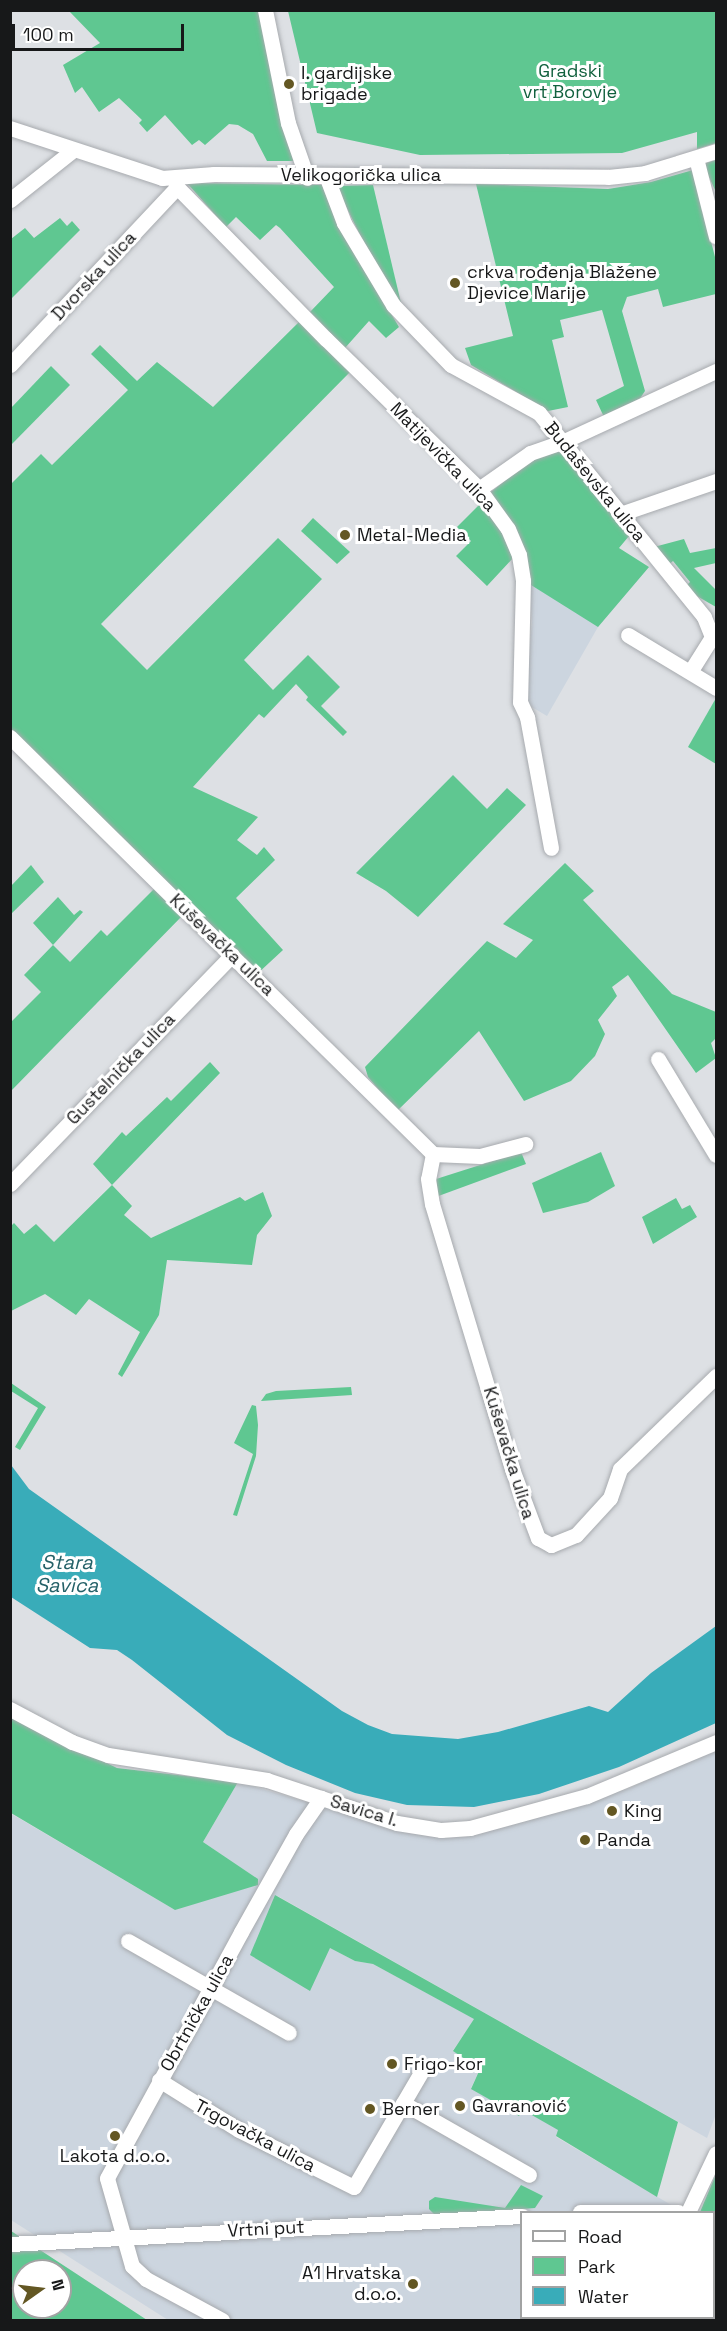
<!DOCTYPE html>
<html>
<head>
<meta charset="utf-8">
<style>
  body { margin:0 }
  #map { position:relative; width:727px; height:2331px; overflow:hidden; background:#dde0e4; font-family:"Space Grotesk",sans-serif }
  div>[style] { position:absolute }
  .built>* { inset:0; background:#ccd5df }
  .green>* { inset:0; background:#5fc791 }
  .water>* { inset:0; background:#39acb9 }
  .roads { filter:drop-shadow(0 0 2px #a7aaae) drop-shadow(0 0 2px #a7aaae) }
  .minor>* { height:15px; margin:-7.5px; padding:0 7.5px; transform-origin:7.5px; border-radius:7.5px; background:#fff }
  .dots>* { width:16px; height:16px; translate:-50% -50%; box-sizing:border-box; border:3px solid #fff; border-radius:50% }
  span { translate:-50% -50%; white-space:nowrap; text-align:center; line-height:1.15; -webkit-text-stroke:6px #fff; paint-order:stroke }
  .park-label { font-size:18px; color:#11613e }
  .poi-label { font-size:18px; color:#171819 }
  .left { translate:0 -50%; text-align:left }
  .right { translate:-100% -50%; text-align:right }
  .street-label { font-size:18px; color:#171819 }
  .water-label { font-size:20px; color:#246168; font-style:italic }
  .frame { position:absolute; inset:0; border:12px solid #171819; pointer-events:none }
  .legend { position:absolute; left:520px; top:2211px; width:195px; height:108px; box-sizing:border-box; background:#fff; border:2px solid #a2a3a3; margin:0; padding:8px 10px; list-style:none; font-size:18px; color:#171819 }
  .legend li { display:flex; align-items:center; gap:12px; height:30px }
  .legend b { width:30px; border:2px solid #a2a3a3 }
  .north { position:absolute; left:12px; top:2259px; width:60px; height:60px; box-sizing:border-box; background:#fff; border:2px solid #a2a3a3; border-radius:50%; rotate:76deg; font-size:16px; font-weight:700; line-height:24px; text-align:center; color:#171819 }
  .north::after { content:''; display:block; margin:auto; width:21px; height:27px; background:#635723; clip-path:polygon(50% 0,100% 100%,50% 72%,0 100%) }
  .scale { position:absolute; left:12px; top:24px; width:172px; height:27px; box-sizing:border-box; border:3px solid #171819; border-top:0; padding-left:8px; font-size:18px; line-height:21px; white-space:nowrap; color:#171819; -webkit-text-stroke:4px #fff; paint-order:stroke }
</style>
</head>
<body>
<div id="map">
  <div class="built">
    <i style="clip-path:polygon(528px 560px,649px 567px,598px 627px,547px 716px,525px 703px,532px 622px)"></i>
    <i style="clip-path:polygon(716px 1748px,716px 2114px,707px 2138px,276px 1895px,330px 1948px,355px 1961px,373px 1964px,475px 2019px,453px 2050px,480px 2069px,471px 2088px,520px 2116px,523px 2109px,559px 2130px,556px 2137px,678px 2209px,675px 2212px,522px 2212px,522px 2318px,629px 2318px,627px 2320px,168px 2320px,11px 2220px,10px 1813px,175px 1910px,257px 1879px,203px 1842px,238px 1782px,406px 1831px,480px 1833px,630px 1788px)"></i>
  </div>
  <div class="green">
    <i style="clip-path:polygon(69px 11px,259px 11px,294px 161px,267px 161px,253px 134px,238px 125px,229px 124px,205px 145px,199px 140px,192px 145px,165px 115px,147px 132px,139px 123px,142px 120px,119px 98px,99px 112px,82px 87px,75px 93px,63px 65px,100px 43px)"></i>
    <i style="clip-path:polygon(288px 11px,716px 11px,716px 143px,697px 149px,697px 132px,622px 153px,420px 155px,317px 133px)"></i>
    <i style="clip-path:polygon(716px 160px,716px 190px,715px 190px,703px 164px)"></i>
    <i style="clip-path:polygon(693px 170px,716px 261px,716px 294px,663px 307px,658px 289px,627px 297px,622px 311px,645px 391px,639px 400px,604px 417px,596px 400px,624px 386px,602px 310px,560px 320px,564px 337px,552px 340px,568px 407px,548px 411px,471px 365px,465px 348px,513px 336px,476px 184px,608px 189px,651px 182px)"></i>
    <i style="clip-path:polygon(187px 183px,322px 185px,338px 225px,399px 327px,386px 338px,369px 321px,345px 348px,310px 312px,334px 287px,280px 228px,276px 225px,260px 240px,236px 217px,226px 227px)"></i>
    <i style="clip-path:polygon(373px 185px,401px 303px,368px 251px,336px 186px)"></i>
    <i style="clip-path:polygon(60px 218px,67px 226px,72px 221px,80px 230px,11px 299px,11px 239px,25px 228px,34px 238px)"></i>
    <i style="clip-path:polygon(300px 321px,351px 371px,101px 624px,147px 670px,278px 538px,322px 579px,244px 660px,273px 690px,308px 655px,340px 687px,321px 706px,347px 732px,343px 736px,306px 700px,308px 697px,296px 684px,264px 718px,259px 714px,193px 787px,258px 817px,237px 840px,257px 855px,264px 847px,275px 860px,236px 898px,283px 950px,256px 975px,11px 729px,10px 485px,41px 454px,52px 465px,128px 390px,91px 354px,100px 345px,137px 381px,157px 362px,213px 407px)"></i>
    <i style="clip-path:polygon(51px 366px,70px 385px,11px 445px,11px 408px)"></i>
    <i style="clip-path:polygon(554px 452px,561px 452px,629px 536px,619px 548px,649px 567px,598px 627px,531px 585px,520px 539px,491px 492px,533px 458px)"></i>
    <i style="clip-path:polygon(482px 502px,496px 519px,514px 557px,487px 586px,456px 556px,471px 541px,457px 527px)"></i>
    <i style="clip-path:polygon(313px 518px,350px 552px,337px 564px,301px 531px)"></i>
    <i style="clip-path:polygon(684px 539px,690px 553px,716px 548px,716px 563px,694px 568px,716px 590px,716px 607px,695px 595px,686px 586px,690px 582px,673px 561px,668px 565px,654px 547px)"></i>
    <i style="clip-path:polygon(716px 698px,716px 764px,688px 747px)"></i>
    <i style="clip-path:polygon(453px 775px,487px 809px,507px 788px,526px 805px,418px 917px,386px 891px,356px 873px)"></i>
    <i style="clip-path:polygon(565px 863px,594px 891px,583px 900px,672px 994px,716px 1012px,716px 1038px,711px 1043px,716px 1058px,696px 1073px,628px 975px,612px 987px,617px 996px,598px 1020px,605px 1034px,595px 1056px,571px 1081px,524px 1101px,479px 1031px,397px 1111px,368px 1077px,365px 1067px,487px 941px,516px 958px,533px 940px,503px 924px)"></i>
    <i style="clip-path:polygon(31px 865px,44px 882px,11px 914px,11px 886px)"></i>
    <i style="clip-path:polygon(156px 887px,183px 915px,11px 1091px,11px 1022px,41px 992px,24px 975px,53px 945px,33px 923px,58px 897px,74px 915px,80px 910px,83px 912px,53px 945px,70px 962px,101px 930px,107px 936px)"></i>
    <i style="clip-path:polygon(210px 1062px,220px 1073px,112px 1185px,132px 1206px,124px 1215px,151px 1238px,240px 1197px,245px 1201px,263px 1192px,272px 1216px,257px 1235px,252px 1265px,167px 1260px,159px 1315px,122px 1377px,118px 1374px,140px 1332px,89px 1299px,76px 1315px,45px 1294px,11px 1311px,11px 1226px,14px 1223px,24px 1234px,36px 1224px,54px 1242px,112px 1185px,93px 1164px,122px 1132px,126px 1136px,167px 1097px,171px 1101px)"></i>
    <i style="clip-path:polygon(521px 1152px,526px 1164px,433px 1198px,433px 1180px)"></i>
    <i style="clip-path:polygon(601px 1152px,615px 1186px,588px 1202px,543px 1213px,532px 1183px)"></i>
    <i style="clip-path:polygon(676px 1198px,682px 1209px,690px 1205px,697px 1217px,653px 1244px,642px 1217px)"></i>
    <i style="clip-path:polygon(11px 1383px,46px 1407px,20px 1450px,15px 1447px,38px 1408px,11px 1391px)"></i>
    <i style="clip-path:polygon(351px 1387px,352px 1395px,261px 1401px,266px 1394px,276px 1391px)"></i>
    <i style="clip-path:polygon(252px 1405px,256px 1406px,258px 1425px,256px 1456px,237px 1516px,233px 1515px,253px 1454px,234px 1443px)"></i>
    <i style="clip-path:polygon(11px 1717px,117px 1768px,238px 1782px,203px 1842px,258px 1879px,258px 1885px,175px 1910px,11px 1813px)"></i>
    <i style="clip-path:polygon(275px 1895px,678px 2122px,657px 2197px,556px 2136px,558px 2130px,523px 2110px,519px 2116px,471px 2089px,480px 2069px,453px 2051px,474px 2019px,373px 1964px,355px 1961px,330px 1948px,310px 1991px,250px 1955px)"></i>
    <i style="clip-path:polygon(716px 2174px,716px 2222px,714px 2212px,700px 2212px)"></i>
    <i style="clip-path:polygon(521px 2185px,543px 2196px,535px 2208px,435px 2215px,429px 2209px,429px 2201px,435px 2197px,505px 2208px)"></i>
    <i style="clip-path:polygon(evenodd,11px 2231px,147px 2320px,11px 2320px,11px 2231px,24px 2271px,60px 2271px,60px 2307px,24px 2307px,24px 2271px)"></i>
    <i style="clip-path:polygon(714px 2238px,716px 2320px,651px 2320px,714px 2318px)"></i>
  </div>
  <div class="water">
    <i style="clip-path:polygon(11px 1465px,29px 1489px,342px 1711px,368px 1725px,392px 1734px,458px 1739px,498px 1732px,589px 1706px,608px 1712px,651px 1673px,716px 1626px,716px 1723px,619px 1767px,539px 1794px,474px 1807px,407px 1805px,355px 1793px,286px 1765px,227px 1735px,132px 1660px,117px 1650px,90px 1648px,11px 1597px)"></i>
  </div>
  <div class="roads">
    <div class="minor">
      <i style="left:265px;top:10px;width:115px;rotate:78.5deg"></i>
      <i style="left:288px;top:123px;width:58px;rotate:70.9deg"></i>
      <i style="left:10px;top:128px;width:160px;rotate:18.2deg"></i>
      <i style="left:162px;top:178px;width:52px;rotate:-4.4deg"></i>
      <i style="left:214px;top:174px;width:394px;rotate:0.4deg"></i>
      <i style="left:608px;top:177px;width:37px;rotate:-6deg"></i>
      <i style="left:645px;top:173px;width:74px;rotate:-17.2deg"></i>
      <i style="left:696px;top:158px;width:81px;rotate:75.8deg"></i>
      <i style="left:174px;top:178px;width:9px;rotate:72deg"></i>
      <i style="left:177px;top:187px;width:213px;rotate:45.6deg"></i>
      <i style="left:326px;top:339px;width:214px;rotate:44.4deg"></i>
      <i style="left:479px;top:489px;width:49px;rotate:54.1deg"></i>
      <i style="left:508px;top:529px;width:28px;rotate:67deg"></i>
      <i style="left:519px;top:555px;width:26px;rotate:81deg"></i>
      <i style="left:523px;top:581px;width:121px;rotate:91.4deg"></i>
      <i style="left:520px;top:702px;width:17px;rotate:65deg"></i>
      <i style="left:527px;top:717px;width:133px;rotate:79.6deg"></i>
      <i style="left:327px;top:178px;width:48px;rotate:69.3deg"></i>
      <i style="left:344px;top:223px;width:96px;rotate:59.1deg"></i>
      <i style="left:393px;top:305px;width:83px;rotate:46deg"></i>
      <i style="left:451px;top:365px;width:100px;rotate:28.6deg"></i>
      <i style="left:539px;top:413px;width:262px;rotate:51deg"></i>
      <i style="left:704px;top:617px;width:22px;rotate:68deg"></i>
      <i style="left:712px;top:637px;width:41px;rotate:122.2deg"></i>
      <i style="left:10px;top:200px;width:80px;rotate:-38.4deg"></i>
      <i style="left:10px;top:365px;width:244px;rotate:-46.8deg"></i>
      <i style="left:479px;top:489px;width:62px;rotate:-35.2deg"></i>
      <i style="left:530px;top:453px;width:34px;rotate:-19deg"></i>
      <i style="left:562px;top:442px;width:170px;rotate:-24.8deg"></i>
      <i style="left:620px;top:514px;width:102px;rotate:-19deg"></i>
      <i style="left:628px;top:635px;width:103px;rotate:31.1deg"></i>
      <i style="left:10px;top:737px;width:594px;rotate:44.59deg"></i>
      <i style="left:433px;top:1154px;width:47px;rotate:2.4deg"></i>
      <i style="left:480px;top:1156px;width:47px;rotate:-14.9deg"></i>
      <i style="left:658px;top:1059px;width:112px;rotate:58.9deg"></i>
      <i style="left:433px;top:1154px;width:25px;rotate:101deg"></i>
      <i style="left:428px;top:1179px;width:25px;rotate:81deg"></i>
      <i style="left:432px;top:1204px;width:277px;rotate:73.2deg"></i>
      <i style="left:512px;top:1469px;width:74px;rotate:69.4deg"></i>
      <i style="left:538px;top:1538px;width:15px;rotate:28deg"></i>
      <i style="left:551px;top:1545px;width:27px;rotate:-22deg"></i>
      <i style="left:576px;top:1535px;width:50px;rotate:-47.4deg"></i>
      <i style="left:610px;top:1498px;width:31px;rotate:-71deg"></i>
      <i style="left:620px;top:1469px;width:134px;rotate:-44.1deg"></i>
      <i style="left:10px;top:1184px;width:319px;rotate:-45.9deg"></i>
      <i style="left:10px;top:1709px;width:70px;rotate:28deg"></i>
      <i style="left:72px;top:1742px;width:38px;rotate:20deg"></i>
      <i style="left:108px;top:1755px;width:161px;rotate:8.9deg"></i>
      <i style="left:267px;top:1780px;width:137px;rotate:18.3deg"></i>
      <i style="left:397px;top:1823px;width:45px;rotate:9deg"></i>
      <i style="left:441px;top:1830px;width:29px;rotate:-4deg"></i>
      <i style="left:470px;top:1828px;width:121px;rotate:-15.3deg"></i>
      <i style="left:587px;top:1796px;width:140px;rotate:-22.7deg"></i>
      <i style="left:128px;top:1941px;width:185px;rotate:29.7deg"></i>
      <i style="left:159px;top:2080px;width:94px;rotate:32deg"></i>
      <i style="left:239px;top:2130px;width:128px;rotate:26.4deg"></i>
      <i style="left:354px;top:2187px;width:137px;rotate:-59.7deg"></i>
      <i style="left:403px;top:2103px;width:145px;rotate:29.7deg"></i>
      <i style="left:580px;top:2212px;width:98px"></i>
      <i style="left:688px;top:2212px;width:65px;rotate:-64.6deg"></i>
      <i style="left:714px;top:2229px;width:3px;rotate:45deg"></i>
      <i style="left:10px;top:2244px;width:513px;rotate:-3.13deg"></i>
      <i style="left:222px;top:2320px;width:86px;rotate:-151.7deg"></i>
      <i style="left:146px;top:2279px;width:19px;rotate:-137deg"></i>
      <i style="left:132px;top:2266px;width:91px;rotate:-105.9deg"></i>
      <i style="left:107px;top:2178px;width:280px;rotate:-61.4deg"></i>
      <i style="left:241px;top:1932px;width:112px;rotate:-60.7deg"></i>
      <i style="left:296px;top:1834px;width:44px;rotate:-55.2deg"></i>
      <i style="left:642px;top:2320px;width:2px;rotate:-63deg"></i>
    </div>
  </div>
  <div class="dots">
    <i style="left:289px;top:84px;background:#635723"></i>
    <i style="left:455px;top:283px;background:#635723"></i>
    <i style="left:345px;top:535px;background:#635723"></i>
    <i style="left:612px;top:1811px;background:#635723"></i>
    <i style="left:585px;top:1840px;background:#635723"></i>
    <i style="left:392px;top:2064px;background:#635723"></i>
    <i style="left:460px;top:2106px;background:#635723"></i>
    <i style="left:370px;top:2109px;background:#635723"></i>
    <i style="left:115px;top:2136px;background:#635723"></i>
    <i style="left:413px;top:2284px;background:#635723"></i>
  </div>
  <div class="park-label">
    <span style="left:570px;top:82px">Gradski<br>vrt Borovje</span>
  </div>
  <div class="poi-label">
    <span class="left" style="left:301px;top:84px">I. gardijske<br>brigade</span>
    <span class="left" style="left:467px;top:283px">crkva rođenja Blažene<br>Djevice Marije</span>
    <span class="left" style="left:357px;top:535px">Metal-Media</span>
    <span class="left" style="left:624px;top:1811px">King</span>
    <span class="left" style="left:597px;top:1840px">Panda</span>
    <span class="left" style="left:404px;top:2064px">Frigo-kor</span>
    <span class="left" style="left:472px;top:2106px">Gavranović</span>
    <span class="left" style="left:382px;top:2109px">Berner</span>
    <span style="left:115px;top:2156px">Lakota d.o.o.</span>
    <span class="right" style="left:401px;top:2284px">A1 Hrvatska<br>d.o.o.</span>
  </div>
  <div class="street-label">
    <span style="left:361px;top:175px">Velikogorička ulica</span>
    <span style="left:94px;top:276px;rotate:-47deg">Dvorska ulica</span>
    <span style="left:443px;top:457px;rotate:46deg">Matijevička ulica</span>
    <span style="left:595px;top:482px;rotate:51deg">Budaševska ulica</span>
    <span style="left:222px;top:945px;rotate:44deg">Kuševačka ulica</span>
    <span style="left:121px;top:1069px;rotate:-46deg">Gustelnička ulica</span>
    <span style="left:509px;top:1453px;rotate:73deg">Kuševačka ulica</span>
    <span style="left:364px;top:1811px;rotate:17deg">Savica I.</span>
    <span style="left:197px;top:2013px;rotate:-61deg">Obrtnička ulica</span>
    <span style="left:255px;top:2136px;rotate:28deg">Trgovačka ulica</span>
    <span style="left:266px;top:2229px;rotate:-3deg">Vrtni put</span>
  </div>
  <div class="water-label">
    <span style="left:67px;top:1574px">Stara<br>Savica</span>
  </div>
  <div class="frame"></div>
  <ul class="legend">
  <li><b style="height:8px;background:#fff"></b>Road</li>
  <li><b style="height:16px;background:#5fc791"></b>Park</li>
  <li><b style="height:16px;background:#39acb9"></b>Water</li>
  </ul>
  <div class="north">N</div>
  <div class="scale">100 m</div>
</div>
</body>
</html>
